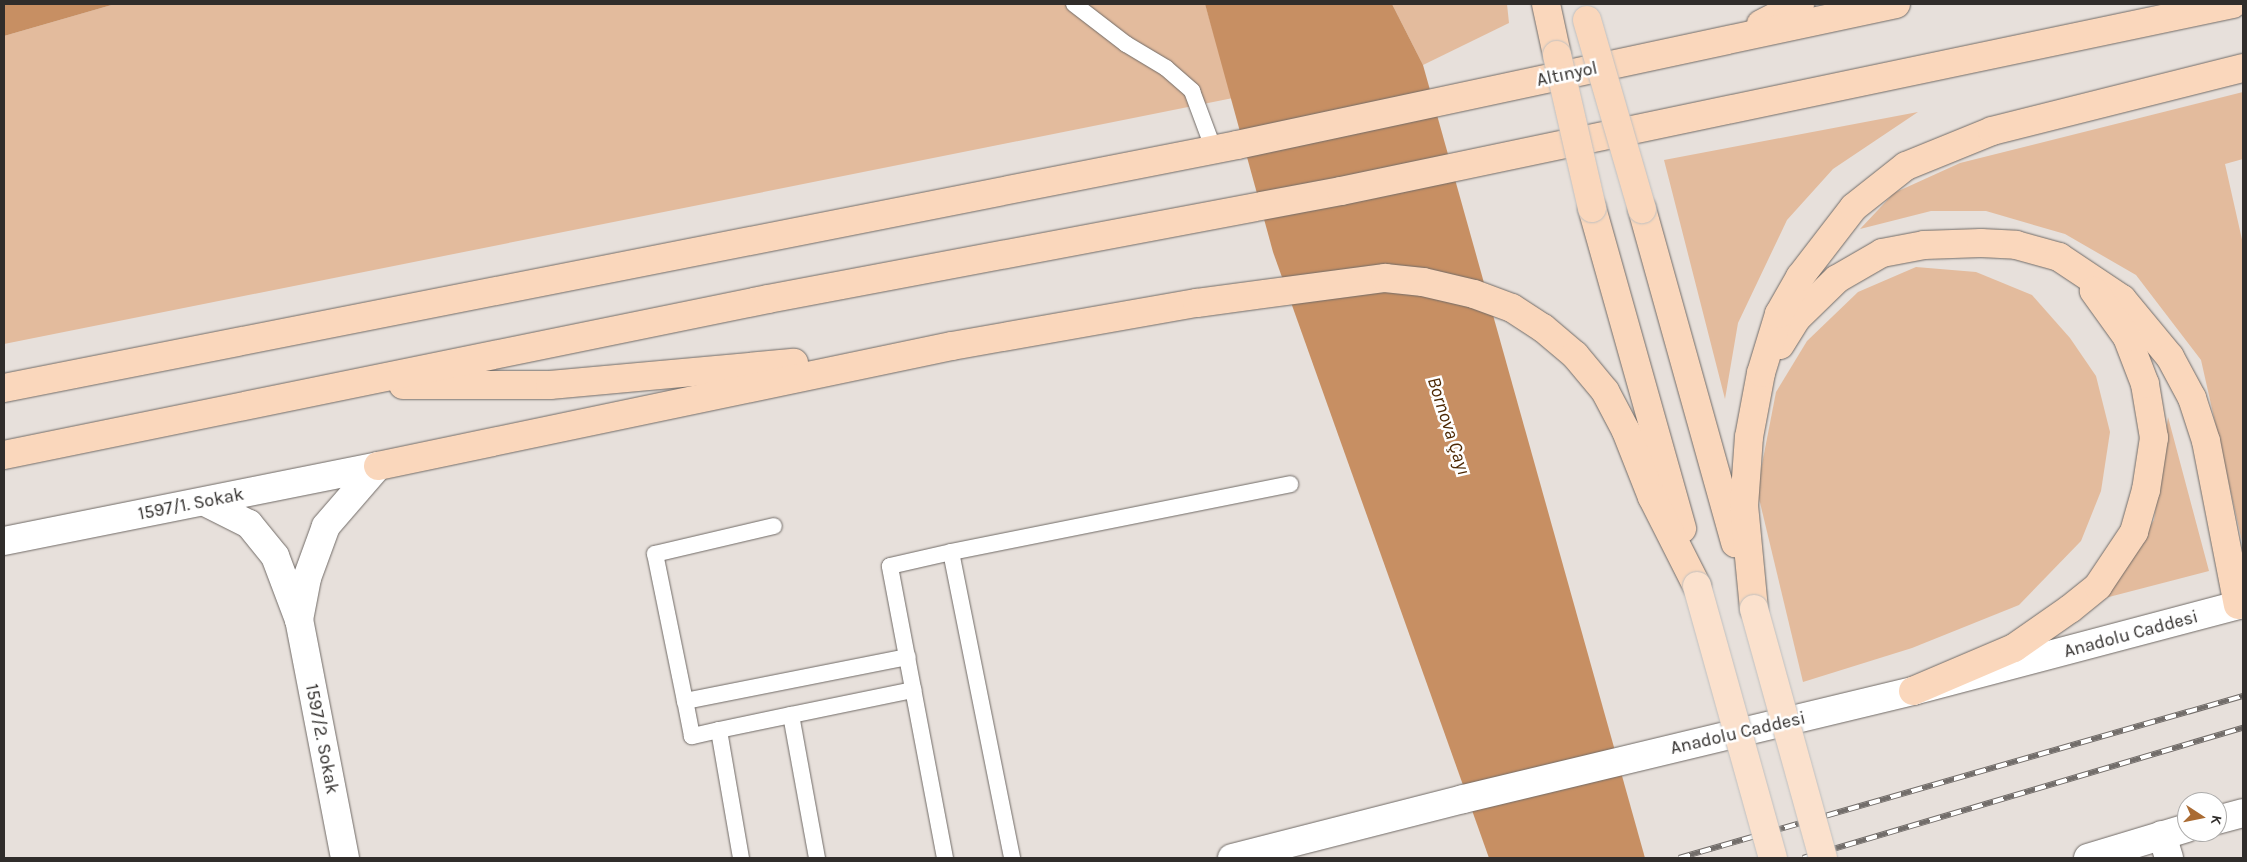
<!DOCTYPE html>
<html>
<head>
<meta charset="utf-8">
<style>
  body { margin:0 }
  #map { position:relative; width:2247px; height:862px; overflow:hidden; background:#e7e0db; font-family:Karla,sans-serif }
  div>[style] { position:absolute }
  .green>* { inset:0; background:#e3bb9d }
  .water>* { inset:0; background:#c78f63 }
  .roads { filter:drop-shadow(0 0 1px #716b67) drop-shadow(0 0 1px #716b67) }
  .service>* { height:16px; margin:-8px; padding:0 8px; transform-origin:8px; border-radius:8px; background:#fff }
  .minor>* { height:28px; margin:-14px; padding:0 14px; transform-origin:14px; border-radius:14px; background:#fff }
  .secondary>* { height:28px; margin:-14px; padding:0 14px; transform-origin:14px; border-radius:14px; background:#fff }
  .trunk>* { height:28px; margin:-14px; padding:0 14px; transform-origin:14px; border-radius:14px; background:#fad7bc }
  .rail>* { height:5.5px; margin-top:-2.75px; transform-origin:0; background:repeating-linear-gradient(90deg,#fff 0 11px,#726d6a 0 22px); box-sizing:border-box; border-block:1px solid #726d6a }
  .bridges { filter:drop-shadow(0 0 1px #c1c0bf) drop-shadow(0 0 1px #c1c0bf) }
  .primary-bridge>* { height:28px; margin:-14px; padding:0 14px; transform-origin:14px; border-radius:14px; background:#fbe1cd }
  .trunk-bridge>* { height:28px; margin:-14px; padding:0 14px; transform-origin:14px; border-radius:14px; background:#fad7bc }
  span { translate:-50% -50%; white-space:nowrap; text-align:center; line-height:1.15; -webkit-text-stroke:5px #fff; paint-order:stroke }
  .street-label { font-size:18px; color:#302d2b }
  .water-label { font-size:19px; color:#4e2904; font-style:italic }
  .frame { position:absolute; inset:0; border:5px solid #302d2b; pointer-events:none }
  .north { position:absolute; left:2177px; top:792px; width:50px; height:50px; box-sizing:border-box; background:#fff; border:1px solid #acabaa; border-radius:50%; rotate:101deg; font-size:14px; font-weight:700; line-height:20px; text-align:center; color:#302d2b }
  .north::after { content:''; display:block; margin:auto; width:18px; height:22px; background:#aa6b33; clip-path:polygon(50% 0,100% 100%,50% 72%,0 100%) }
</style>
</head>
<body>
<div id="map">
  <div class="green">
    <i style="clip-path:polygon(115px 4px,1205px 4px,1233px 98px,4px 344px,4px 36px)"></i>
    <i style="clip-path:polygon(1392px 4px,1507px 4px,1509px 23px,1423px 65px)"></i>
    <i style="clip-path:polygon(2243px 92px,2243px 159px,2225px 164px,2243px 244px,2243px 546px,2201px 360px,2136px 275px,2065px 234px,1986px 211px,1931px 211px,1860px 229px,1894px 193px,1960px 163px)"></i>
    <i style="clip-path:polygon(1918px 112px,1833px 169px,1787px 220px,1738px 323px,1725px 399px,1664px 160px)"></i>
    <i style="clip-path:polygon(1916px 267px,1976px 272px,2032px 295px,2070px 338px,2096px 376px,2110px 432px,2101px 491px,2081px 541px,2019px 605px,1912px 648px,1803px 682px,1757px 490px,1776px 392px,1807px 341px,1858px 292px)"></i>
    <i style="clip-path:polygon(2168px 417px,2209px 571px,2105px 598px,2154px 520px)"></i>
  </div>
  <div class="water">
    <i style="clip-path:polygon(4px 4px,115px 4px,4px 36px)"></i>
    <i style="clip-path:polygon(1205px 4px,1392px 4px,1423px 65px,1645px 858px,1489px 858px,1273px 252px)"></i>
  </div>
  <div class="roads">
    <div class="service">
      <i style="left:1074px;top:4px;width:66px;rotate:37.6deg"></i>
      <i style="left:1126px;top:44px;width:47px;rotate:31deg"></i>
      <i style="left:1166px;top:68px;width:35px;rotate:41deg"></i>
      <i style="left:1192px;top:91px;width:63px;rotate:69.6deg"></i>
      <i style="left:951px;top:552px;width:346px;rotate:-11.3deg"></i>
      <i style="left:685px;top:701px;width:150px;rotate:-101.5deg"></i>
      <i style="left:655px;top:554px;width:122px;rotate:-13.2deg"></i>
      <i style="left:719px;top:730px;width:74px;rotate:-11.8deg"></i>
      <i style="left:741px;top:858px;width:130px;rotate:-99.8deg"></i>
      <i style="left:719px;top:730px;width:28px;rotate:167deg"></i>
      <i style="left:692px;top:736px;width:36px;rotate:-101deg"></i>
      <i style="left:685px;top:701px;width:227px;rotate:-11.2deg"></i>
      <i style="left:817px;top:858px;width:145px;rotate:-100.3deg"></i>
      <i style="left:791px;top:715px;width:125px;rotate:-11.6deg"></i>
      <i style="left:945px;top:858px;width:297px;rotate:-100.7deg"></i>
      <i style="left:890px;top:566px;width:63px;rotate:-12.9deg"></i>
      <i style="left:951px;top:552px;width:312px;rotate:78.7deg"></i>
    </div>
    <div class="minor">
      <i style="left:205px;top:502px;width:49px;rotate:26.6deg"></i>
      <i style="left:249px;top:524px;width:41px;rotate:50.9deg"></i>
      <i style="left:275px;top:556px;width:68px;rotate:69.4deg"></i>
      <i style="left:4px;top:541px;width:381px;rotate:-11.3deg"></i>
      <i style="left:2217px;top:820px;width:27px;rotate:-15deg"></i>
      <i style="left:2162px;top:835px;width:24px;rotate:73deg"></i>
      <i style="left:2088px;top:858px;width:103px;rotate:-16.9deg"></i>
    </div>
    <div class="secondary">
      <i style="left:345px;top:858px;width:242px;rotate:-100.9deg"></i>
      <i style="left:299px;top:620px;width:43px;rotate:-79.2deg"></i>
      <i style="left:307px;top:578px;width:55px;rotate:-69.9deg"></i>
      <i style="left:326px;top:526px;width:79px;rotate:-49.1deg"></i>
      <i style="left:1232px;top:858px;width:238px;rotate:-14.3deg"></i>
      <i style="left:1463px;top:799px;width:463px;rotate:-13.5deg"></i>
      <i style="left:1913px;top:691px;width:341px;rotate:-14.8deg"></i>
    </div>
    <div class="trunk">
      <i style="left:1546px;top:4px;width:52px;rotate:77.8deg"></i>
      <i style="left:1761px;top:24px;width:44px;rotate:-27.1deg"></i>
      <i style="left:1592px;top:208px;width:333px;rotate:74.3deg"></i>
      <i style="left:1642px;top:209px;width:347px;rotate:74.4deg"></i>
      <i style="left:1780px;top:345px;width:32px;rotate:-58deg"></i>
      <i style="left:1797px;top:318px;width:56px;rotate:-44.3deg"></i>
      <i style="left:1837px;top:279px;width:52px;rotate:-30deg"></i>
      <i style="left:1882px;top:253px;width:43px;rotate:-10.8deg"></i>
      <i style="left:1924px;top:245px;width:57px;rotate:-2deg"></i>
      <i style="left:1981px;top:243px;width:35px;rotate:3deg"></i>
      <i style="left:2016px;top:245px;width:45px;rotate:15.6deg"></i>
      <i style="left:2059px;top:257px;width:76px;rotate:33.7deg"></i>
      <i style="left:2122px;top:299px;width:75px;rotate:50.4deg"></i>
      <i style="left:2170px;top:357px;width:47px;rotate:61.8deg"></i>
      <i style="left:2192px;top:398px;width:45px;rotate:72deg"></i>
      <i style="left:2206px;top:441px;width:167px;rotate:79deg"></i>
      <i style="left:403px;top:385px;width:147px"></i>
      <i style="left:550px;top:385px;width:245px;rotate:-5.2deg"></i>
      <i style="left:4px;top:388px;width:1257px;rotate:-11.15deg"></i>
      <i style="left:1237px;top:145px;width:674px;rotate:-12.08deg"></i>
      <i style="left:4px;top:455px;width:780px;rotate:-11.54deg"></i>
      <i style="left:768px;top:299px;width:583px;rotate:-10.67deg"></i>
      <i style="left:1341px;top:191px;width:911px;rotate:-11.84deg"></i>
      <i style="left:378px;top:466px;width:586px;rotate:-11.81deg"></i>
      <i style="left:952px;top:346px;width:249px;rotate:-10deg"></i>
      <i style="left:1197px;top:303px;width:190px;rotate:-7.6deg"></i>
      <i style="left:1385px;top:278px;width:38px;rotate:6deg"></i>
      <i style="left:1423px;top:282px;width:52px;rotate:13.2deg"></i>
      <i style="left:1474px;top:294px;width:40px;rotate:20.2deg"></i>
      <i style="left:1512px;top:308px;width:37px;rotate:33deg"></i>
      <i style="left:1543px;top:328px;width:42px;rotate:40.2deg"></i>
      <i style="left:1575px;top:355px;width:47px;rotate:50.2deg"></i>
      <i style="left:1605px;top:391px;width:45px;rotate:62.3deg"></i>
      <i style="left:1626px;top:431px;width:71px;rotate:68.5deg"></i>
      <i style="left:1652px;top:497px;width:100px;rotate:63.2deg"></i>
      <i style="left:1754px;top:609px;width:103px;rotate:-95.5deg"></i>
      <i style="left:1744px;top:506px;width:69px;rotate:-85.9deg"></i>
      <i style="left:1749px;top:437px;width:65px;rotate:-79.4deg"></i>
      <i style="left:1761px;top:373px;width:62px;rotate:-73deg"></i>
      <i style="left:1779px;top:314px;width:43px;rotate:-60.4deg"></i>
      <i style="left:1800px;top:277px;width:88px;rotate:-52.4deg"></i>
      <i style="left:1854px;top:207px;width:66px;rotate:-38.3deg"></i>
      <i style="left:1906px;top:166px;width:93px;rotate:-22.1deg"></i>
      <i style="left:1992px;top:131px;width:259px;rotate:-14.1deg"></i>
      <i style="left:1913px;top:691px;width:110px;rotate:-23.1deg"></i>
      <i style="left:2014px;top:648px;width:68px;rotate:-34.9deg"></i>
      <i style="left:2070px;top:609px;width:36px;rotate:-39deg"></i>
      <i style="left:2098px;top:586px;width:65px;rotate:-56.3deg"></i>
      <i style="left:2134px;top:532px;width:44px;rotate:-74.1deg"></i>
      <i style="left:2146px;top:490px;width:53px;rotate:-81.3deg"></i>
      <i style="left:2154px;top:438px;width:55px;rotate:-99.5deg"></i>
      <i style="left:2145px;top:384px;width:50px;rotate:-111deg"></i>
      <i style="left:2127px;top:337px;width:57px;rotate:-125.7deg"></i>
    </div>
  </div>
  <div class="rail">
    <i style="left:1679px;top:858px;width:587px;rotate:-16.03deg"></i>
    <i style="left:1803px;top:858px;width:459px;rotate:-16.5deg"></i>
  </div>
  <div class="bridges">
    <div class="primary-bridge">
      <i style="left:1697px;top:586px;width:282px;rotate:74.4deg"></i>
      <i style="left:1754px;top:609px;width:258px;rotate:74.5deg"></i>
    </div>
    <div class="trunk-bridge">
      <i style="left:1587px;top:20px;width:197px;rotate:73.8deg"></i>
      <i style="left:1557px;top:55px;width:157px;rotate:77.1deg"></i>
    </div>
  </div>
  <div class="street-label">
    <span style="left:1567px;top:74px;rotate:-12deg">Altınyol</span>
    <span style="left:191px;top:504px;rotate:-11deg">1597/1. Sokak</span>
    <span style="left:2131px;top:634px;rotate:-15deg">Anadolu Caddesi</span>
    <span style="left:1738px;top:733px;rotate:-13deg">Anadolu Caddesi</span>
    <span style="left:322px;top:739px;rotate:79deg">1597/2. Sokak</span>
  </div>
  <div class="water-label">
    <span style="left:1448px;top:426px;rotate:72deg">Bornova Çayı</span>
  </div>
  <div class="frame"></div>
  <div class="north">K</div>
</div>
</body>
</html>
